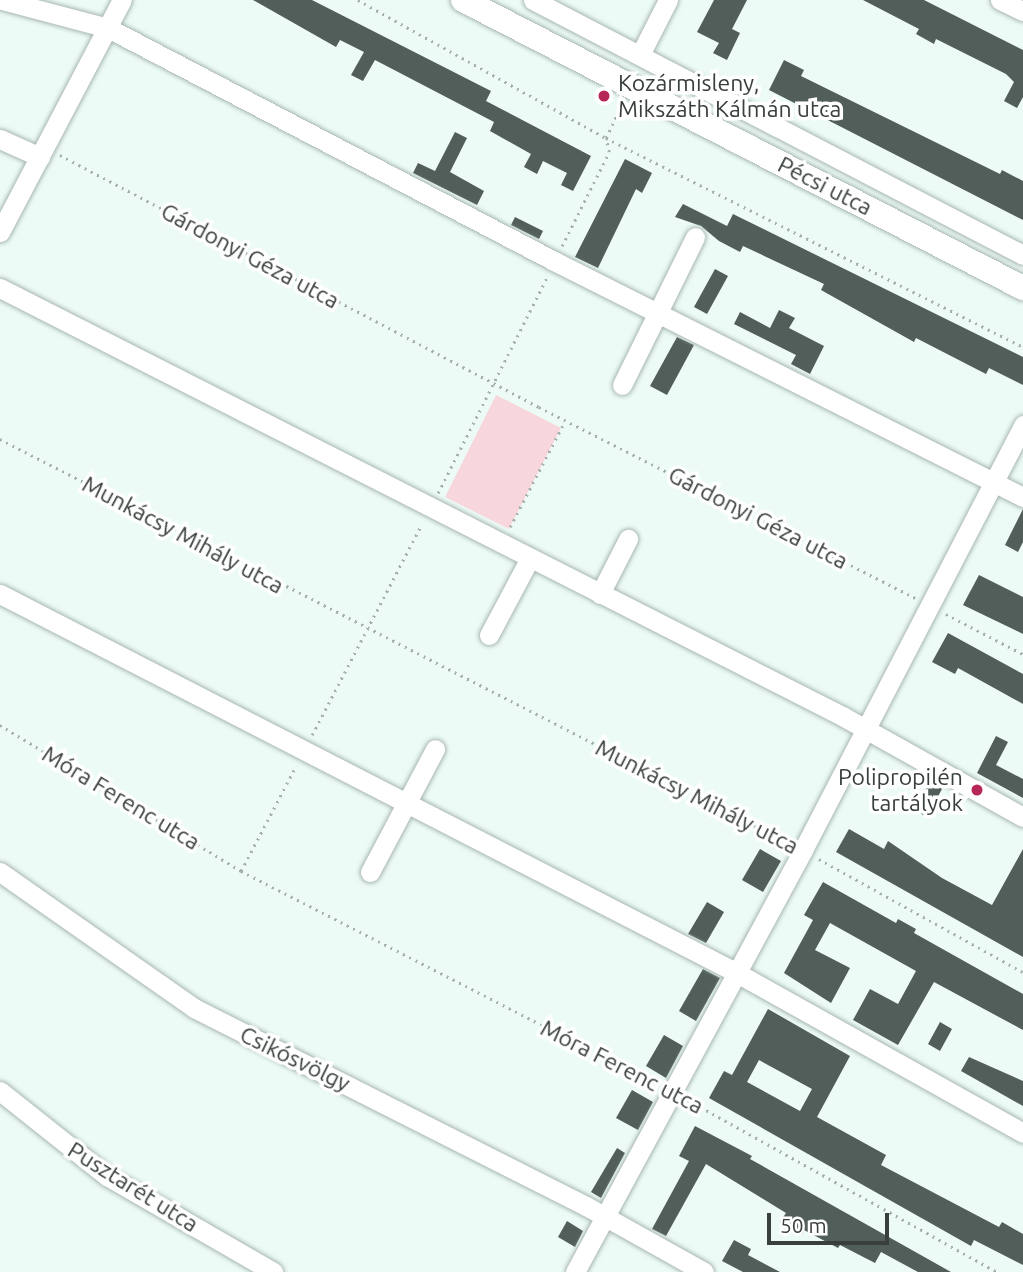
<!DOCTYPE html>
<html>
<head>
<meta charset="utf-8">
<style>
  body { margin:0 }
  #map { position:relative; width:1023px; height:1272px; overflow:hidden; background:#ecfbf6; font-family:Ubuntu,sans-serif }
  div>[style] { position:absolute }
  .green>* { inset:0; background:#f8d7dc }
  .building>* { inset:0; background:#515e59 }
  .path>* { height:2.5px; margin-top:-1.25px; transform-origin:0; background:repeating-linear-gradient(90deg,#a5b0ac 0 2px,transparent 0 7px) }
  .roads { filter:drop-shadow(0 0 2px #a8b6b1) drop-shadow(0 0 2px #a8b6b1) }
  .minor>* { height:19px; margin:-9.5px; padding:0 9.5px; transform-origin:9.5px; border-radius:9.5px; background:#fff }
  .major>* { height:24px; margin:-12px; padding:0 12px; transform-origin:12px; border-radius:12px; background:#fff }
  .dots>* { width:19px; height:19px; translate:-50% -50%; box-sizing:border-box; border:4px solid #fff; border-radius:50% }
  span { translate:-50% -50%; white-space:nowrap; text-align:center; line-height:1.15; -webkit-text-stroke:7px #fff; paint-order:stroke }
  .poi-label { font-size:23px; color:#393f3c }
  .left { translate:0 -50%; text-align:left }
  .right { translate:-100% -50%; text-align:right }
  .street-label { font-size:23px; color:#393f3c }
  .scale { position:absolute; left:767px; top:1213px; width:122px; height:32px; box-sizing:border-box; border:4px solid #393f3c; border-top:0; padding-left:9px; font-size:21px; line-height:24px; white-space:nowrap; color:#393f3c; -webkit-text-stroke:5px #fff; paint-order:stroke }
</style>
</head>
<body>
<div id="map">
  <div class="green">
    <i style="clip-path:polygon(496px 395px,561px 428px,509px 529px,445px 497px)"></i>
  </div>
  <div class="building">
    <i style="clip-path:polygon(253px 0,312px 0,491px 91px,486px 101px,591px 156px,573px 191px,561px 185px,567px 173px,543px 161px,537px 174px,524px 167px,531px 154px,490px 131px,494px 122px,375px 60px,363px 81px,351px 75px,364px 52px,340px 40px,336px 47px)"></i>
    <i style="clip-path:polygon(714px 0,747px 0,732px 29px,740px 33px,727px 60px,713px 53px,719px 43px,697px 32px)"></i>
    <i style="clip-path:polygon(863px 0,924px 0,1023px 50px,1023px 97px,1017px 108px,1004px 101px,1014px 82px,1006px 74px,936px 39px,934px 44px,916px 34px,919px 29px)"></i>
    <i style="clip-path:polygon(784px 60px,804px 70px,801px 76px,1000px 174px,1002px 170px,1023px 181px,1023px 220px,769px 90px)"></i>
    <i style="clip-path:polygon(455px 132px,467px 138px,450px 172px,484px 191px,477px 205px,413px 173px,418px 163px,435px 171px)"></i>
    <i style="clip-path:polygon(625px 159px,652px 173px,642px 193px,636px 189px,598px 268px,575px 257px)"></i>
    <i style="clip-path:polygon(683px 204px,727px 226px,733px 214px,1023px 357px,1023px 385px,989px 368px,986px 374px,916px 338px,914px 342px,821px 290px,824px 284px,743px 246px,740px 252px,719px 241px,701px 226px,675px 217px)"></i>
    <i style="clip-path:polygon(515px 217px,543px 231px,539px 239px,511px 225px)"></i>
    <i style="clip-path:polygon(715px 269px,728px 276px,707px 314px,694px 307px)"></i>
    <i style="clip-path:polygon(779px 310px,795px 318px,789px 328px,824px 346px,810px 374px,791px 364px,796px 355px,734px 324px,740px 312px,770px 328px)"></i>
    <i style="clip-path:polygon(677px 337px,694px 345px,667px 395px,650px 386px)"></i>
    <i style="clip-path:polygon(1023px 509px,1023px 542px,1018px 552px,1005px 545px)"></i>
    <i style="clip-path:polygon(979px 575px,1023px 597px,1023px 634px,963px 605px)"></i>
    <i style="clip-path:polygon(948px 633px,1023px 674px,1023px 704px,958px 668px,955px 674px,932px 662px)"></i>
    <i style="clip-path:polygon(996px 736px,1008px 742px,996px 765px,1023px 779px,1023px 798px,977px 773px)"></i>
    <i style="clip-path:polygon(930px 782px,942px 789px,927px 817px,914px 810px)"></i>
    <i style="clip-path:polygon(849px 829px,884px 849px,888px 841px,942px 878px,992px 905px,1023px 849px,1023px 957px,836px 852px)"></i>
    <i style="clip-path:polygon(760px 849px,781px 861px,763px 892px,742px 880px)"></i>
    <i style="clip-path:polygon(823px 882px,896px 923px,898px 919px,916px 929px,914px 933px,1023px 994px,1023px 1030px,934px 982px,898px 1045px,853px 1020px,870px 989px,898px 1004px,916px 971px,830px 923px,815px 950px,850px 968px,831px 1003px,784px 973px,813px 920px,804px 915px)"></i>
    <i style="clip-path:polygon(707px 902px,724px 912px,706px 943px,688px 934px)"></i>
    <i style="clip-path:polygon(703px 969px,720px 978px,696px 1021px,679px 1011px)"></i>
    <i style="clip-path:polygon(evenodd,768px 1009px,850px 1056px,817px 1117px,886px 1155px,881px 1165px,999px 1227px,1002px 1222px,1023px 1234px,1023px 1265px,974px 1240px,971px 1246px,709px 1098px,724px 1071px,732px 1075px,768px 1009px,759px 1060px,812px 1089px,800px 1111px,747px 1082px,759px 1060px)"></i>
    <i style="clip-path:polygon(940px 1022px,952px 1029px,940px 1051px,928px 1044px)"></i>
    <i style="clip-path:polygon(664px 1035px,683px 1046px,666px 1078px,646px 1066px)"></i>
    <i style="clip-path:polygon(969px 1057px,1023px 1081px,1023px 1106px,961px 1071px)"></i>
    <i style="clip-path:polygon(632px 1090px,653px 1102px,638px 1130px,616px 1118px)"></i>
    <i style="clip-path:polygon(695px 1126px,752px 1156px,750px 1159px,951px 1272px,918px 1272px,881px 1252px,875px 1263px,840px 1245px,838px 1248px,804px 1230px,802px 1234px,780px 1222px,786px 1213px,706px 1164px,666px 1236px,652px 1229px,689px 1161px,679px 1156px)"></i>
    <i style="clip-path:polygon(617px 1148px,625px 1153px,601px 1198px,591px 1192px)"></i>
    <i style="clip-path:polygon(567px 1221px,583px 1231px,575px 1247px,558px 1237px)"></i>
    <i style="clip-path:polygon(734px 1240px,751px 1249px,748px 1255px,780px 1272px,743px 1272px,722px 1261px)"></i>
  </div>
  <div class="path">
    <i style="left:358px;top:0;width:284px;rotate:29.1deg"></i>
    <i style="left:606px;top:138px;width:466px;rotate:26.6deg"></i>
    <i style="left:60px;top:155px;width:541px;rotate:27.75deg"></i>
    <i style="left:539px;top:407px;width:422px;rotate:26.9deg"></i>
    <i style="left:562px;top:246px;width:105px;rotate:-63.4deg"></i>
    <i style="left:609px;top:152px;width:14px;rotate:-102deg"></i>
    <i style="left:606px;top:138px;width:38px;rotate:-65deg"></i>
    <i style="left:0;top:439px;width:886px;rotate:27.14deg"></i>
    <i style="left:438px;top:493px;width:242px;rotate:-63.2deg"></i>
    <i style="left:510px;top:527px;width:119px;rotate:-62.6deg"></i>
    <i style="left:946px;top:614px;width:87px;rotate:27.5deg"></i>
    <i style="left:0;top:725px;width:282px;rotate:31.2deg"></i>
    <i style="left:241px;top:871px;width:467px;rotate:27.1deg"></i>
    <i style="left:312px;top:735px;width:238px;rotate:-62.5deg"></i>
    <i style="left:819px;top:859px;width:233px;rotate:29deg"></i>
    <i style="left:241px;top:871px;width:119px;rotate:-62.4deg"></i>
    <i style="left:688px;top:1100px;width:354px;rotate:29.1deg"></i>
  </div>
  <div class="roads">
    <div class="minor">
      <i style="left:2px;top:0;width:110px;rotate:14.8deg"></i>
      <i style="left:108px;top:28px;width:503px;rotate:27.58deg"></i>
      <i style="left:554px;top:261px;width:525px;rotate:26.71deg"></i>
      <i style="left:533px;top:0;width:552px;rotate:27.49deg"></i>
      <i style="left:1000px;top:0;width:25px;rotate:26deg"></i>
      <i style="left:640px;top:55px;width:62px;rotate:-63deg"></i>
      <i style="left:0;top:139px;width:44px;rotate:24.2deg"></i>
      <i style="left:0;top:232px;width:262px;rotate:-62.3deg"></i>
      <i style="left:0;top:288px;width:947px;rotate:26.94deg"></i>
      <i style="left:844px;top:717px;width:205px;rotate:29.2deg"></i>
      <i style="left:622px;top:385px;width:165px;rotate:-63.7deg"></i>
      <i style="left:0;top:594px;width:829px;rotate:27.21deg"></i>
      <i style="left:737px;top:973px;width:328px;rotate:29.2deg"></i>
      <i style="left:600px;top:594px;width:62px;rotate:-63deg"></i>
      <i style="left:489px;top:635px;width:87px;rotate:-62deg"></i>
      <i style="left:0;top:872px;width:237px;rotate:35deg"></i>
      <i style="left:194px;top:1008px;width:439px;rotate:26.8deg"></i>
      <i style="left:586px;top:1206px;width:135px;rotate:29.2deg"></i>
      <i style="left:370px;top:872px;width:139px;rotate:-62.1deg"></i>
      <i style="left:0;top:1091px;width:137px;rotate:38.5deg"></i>
      <i style="left:107px;top:1176px;width:192px;rotate:30deg"></i>
      <i style="left:575px;top:1272px;width:480px;rotate:-61.6deg"></i>
      <i style="left:803px;top:850px;width:479px;rotate:-62.6deg"></i>
    </div>
    <div class="major">
      <i style="left:463px;top:0;width:630px;rotate:27.22deg"></i>
    </div>
  </div>
  <div class="dots">
    <i style="left:604px;top:96px;background:#b62757"></i>
    <i style="left:977px;top:790px;background:#b62757"></i>
  </div>
  <div class="poi-label">
    <span class="left" style="left:618px;top:96px">Kozármisleny,<br>Mikszáth Kálmán utca</span>
    <span class="right" style="left:963px;top:790px">Polipropilén<br>tartályok</span>
  </div>
  <div class="street-label">
    <span style="left:825px;top:186px;rotate:27deg">Pécsi utca</span>
    <span style="left:250px;top:256px;rotate:28deg">Gárdonyi Géza utca</span>
    <span style="left:758px;top:518px;rotate:27deg">Gárdonyi Géza utca</span>
    <span style="left:183px;top:535px;rotate:28deg">Munkácsy Mihály utca</span>
    <span style="left:697px;top:797px;rotate:27deg">Munkácsy Mihály utca</span>
    <span style="left:121px;top:798px;rotate:31deg">Móra Ferenc utca</span>
    <span style="left:295px;top:1059px;rotate:26deg">Csikósvölgy</span>
    <span style="left:622px;top:1067px;rotate:27deg">Móra Ferenc utca</span>
    <span style="left:133px;top:1187px;rotate:32deg">Pusztarét utca</span>
  </div>
  <div class="scale">50 m</div>
</div>
</body>
</html>
